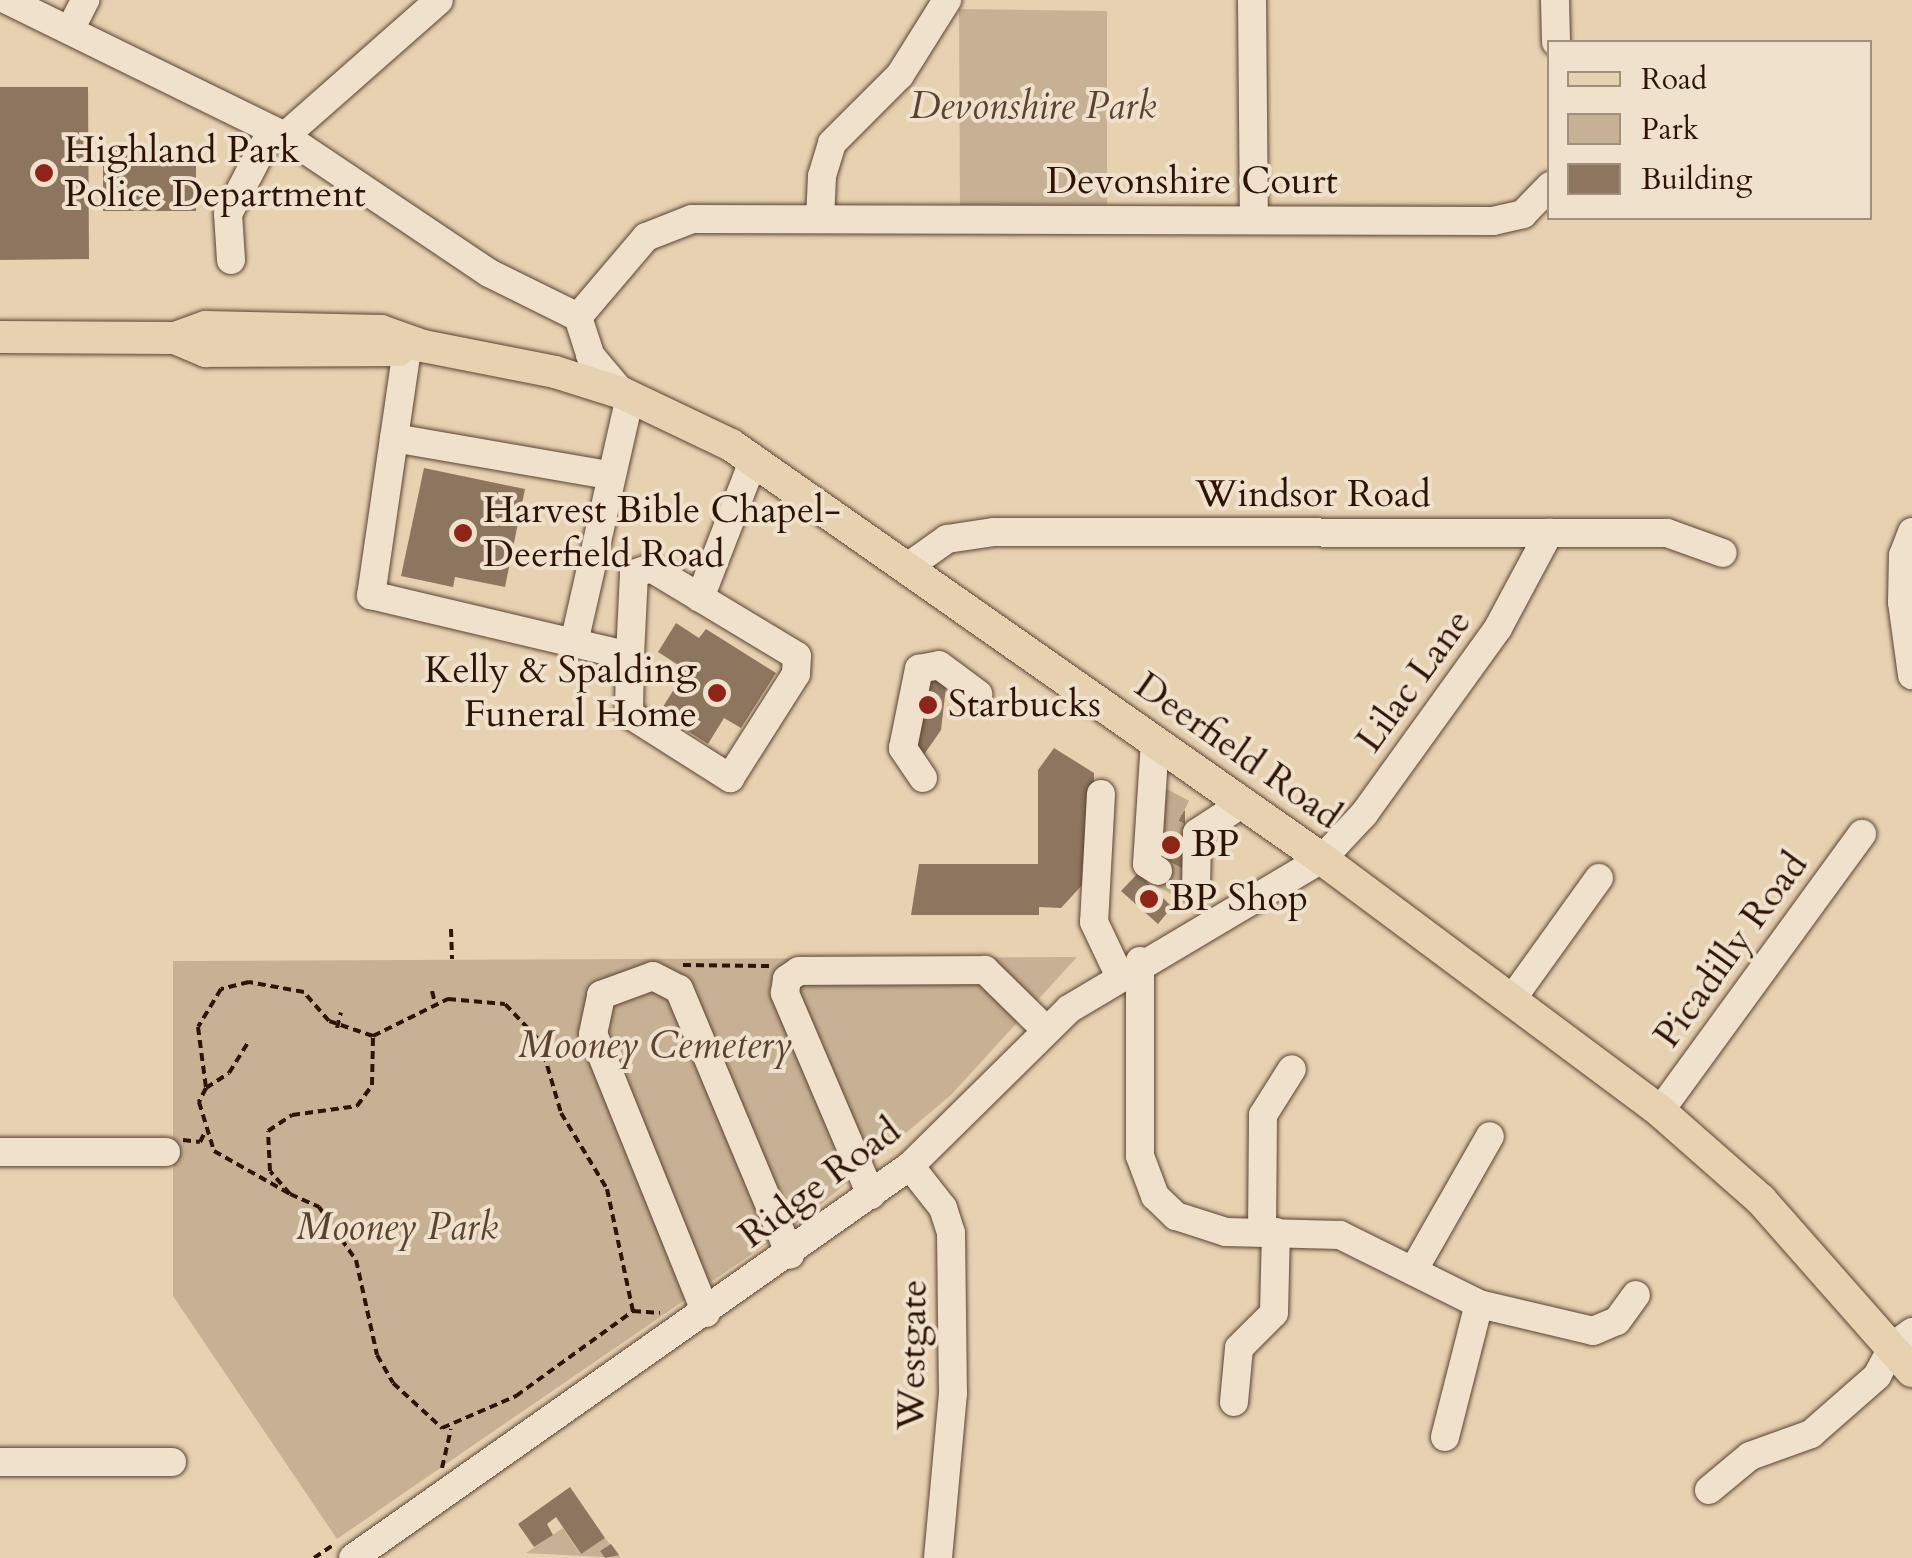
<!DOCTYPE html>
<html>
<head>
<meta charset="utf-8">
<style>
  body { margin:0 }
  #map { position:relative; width:1912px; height:1558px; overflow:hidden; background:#e6d1b1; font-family:Cardo,serif }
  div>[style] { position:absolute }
  .green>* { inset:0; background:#c7b194 }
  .building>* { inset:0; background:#8d765f }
  .minor-tunnel>* { height:28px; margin-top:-14px; transform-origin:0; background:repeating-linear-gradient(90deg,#c1ab8f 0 28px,transparent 0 42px) }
  .path>* { height:4px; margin-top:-2px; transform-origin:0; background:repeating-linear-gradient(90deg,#2d1407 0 8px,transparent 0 13px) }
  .roads { filter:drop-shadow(0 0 2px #5b4332) drop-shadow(0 0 2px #5b4332) }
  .minor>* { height:28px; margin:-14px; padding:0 14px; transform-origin:14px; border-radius:14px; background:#efe1cc }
  .major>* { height:32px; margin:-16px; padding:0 16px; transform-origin:16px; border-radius:16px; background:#e6d1b1 }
  .dots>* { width:28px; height:28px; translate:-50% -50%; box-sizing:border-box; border:5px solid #efe1cc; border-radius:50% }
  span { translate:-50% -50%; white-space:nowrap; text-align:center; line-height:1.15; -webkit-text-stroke:8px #efe1cc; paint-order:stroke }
  .park-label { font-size:38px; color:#5b4331; font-style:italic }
  .poi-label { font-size:38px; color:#2d1407 }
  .left { translate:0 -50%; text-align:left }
  .right { translate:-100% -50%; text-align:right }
  .street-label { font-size:38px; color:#2d1407 }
  .legend { position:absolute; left:1547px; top:40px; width:325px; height:180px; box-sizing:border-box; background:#efe1cc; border:2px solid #a18f7d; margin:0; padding:12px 18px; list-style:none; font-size:30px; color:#2d1407 }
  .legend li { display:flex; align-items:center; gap:20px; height:50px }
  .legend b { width:50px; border:2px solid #a18f7d }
</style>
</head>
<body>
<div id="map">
  <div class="green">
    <i style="clip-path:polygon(959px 9px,1107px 11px,1107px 204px,960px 205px)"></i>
    <i style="clip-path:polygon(1077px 957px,951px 1095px,807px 1216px,337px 1539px,173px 1296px,173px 961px)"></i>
    <i style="clip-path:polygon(563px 1528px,580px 1554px,605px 1538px,621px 1558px,526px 1553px)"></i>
  </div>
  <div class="building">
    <i style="clip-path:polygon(0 87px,88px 87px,89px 259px,0 260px)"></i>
    <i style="clip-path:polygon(103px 147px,196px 147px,196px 211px,103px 211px)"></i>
    <i style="clip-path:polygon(424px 468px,525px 489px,505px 587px,455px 577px,453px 587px,401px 576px)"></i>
    <i style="clip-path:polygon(676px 623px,699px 638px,706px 629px,776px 673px,741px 728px,724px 718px,708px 744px,659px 713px,686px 670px,658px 652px)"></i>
    <i style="clip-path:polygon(947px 678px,941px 730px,921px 759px,907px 743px,920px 681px)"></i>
    <i style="clip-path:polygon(1054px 748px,1094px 773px,1093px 864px,1083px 865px,1083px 884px,1061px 908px,1039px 907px,1039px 915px,911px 915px,919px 864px,1038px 864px,1038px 770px)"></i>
    <i style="clip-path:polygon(1157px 795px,1185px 811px,1185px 895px,1158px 880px)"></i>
    <i style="clip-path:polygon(1138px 873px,1172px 907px,1158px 924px,1121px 891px)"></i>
    <i style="clip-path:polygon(570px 1487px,605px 1538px,581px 1554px,556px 1517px,547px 1524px,553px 1535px,534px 1547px,518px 1524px)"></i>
    <i style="clip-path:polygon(611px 1544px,619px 1555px,605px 1558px,600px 1551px)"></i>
  </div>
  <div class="minor-tunnel">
    <i style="left:1158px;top:800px;width:32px;rotate:28deg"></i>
    <i style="left:1159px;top:826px;width:30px;rotate:28deg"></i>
    <i style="left:1158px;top:871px;width:32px;rotate:28deg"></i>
  </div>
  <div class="path">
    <i style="left:451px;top:929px;width:30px;rotate:88deg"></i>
    <i style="left:683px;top:965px;width:86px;rotate:0.7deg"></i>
    <i style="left:432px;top:991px;width:12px;rotate:76deg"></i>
    <i style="left:337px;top:1028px;width:16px;rotate:-76deg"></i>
    <i style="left:373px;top:1036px;width:46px;rotate:-161.2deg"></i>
    <i style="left:329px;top:1021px;width:38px;rotate:-131deg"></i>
    <i style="left:304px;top:992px;width:56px;rotate:-169.7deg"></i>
    <i style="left:249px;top:982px;width:29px;rotate:166deg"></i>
    <i style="left:221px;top:989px;width:44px;rotate:121.2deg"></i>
    <i style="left:198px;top:1027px;width:62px;rotate:82.5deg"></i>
    <i style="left:206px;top:1088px;width:16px;rotate:117deg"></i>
    <i style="left:199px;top:1102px;width:51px;rotate:73deg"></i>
    <i style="left:214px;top:1151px;width:87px;rotate:29.5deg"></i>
    <i style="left:290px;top:1194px;width:30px;rotate:-131deg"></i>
    <i style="left:270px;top:1171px;width:40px;rotate:-92.9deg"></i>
    <i style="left:268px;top:1131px;width:29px;rotate:-34deg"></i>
    <i style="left:292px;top:1115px;width:66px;rotate:-7.9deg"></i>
    <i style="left:357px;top:1106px;width:26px;rotate:-54deg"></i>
    <i style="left:372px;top:1085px;width:49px;rotate:-88.8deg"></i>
    <i style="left:373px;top:1036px;width:84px;rotate:-26.3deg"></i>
    <i style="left:448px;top:999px;width:57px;rotate:5deg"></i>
    <i style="left:505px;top:1004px;width:51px;rotate:46.6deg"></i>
    <i style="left:540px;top:1041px;width:75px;rotate:73.7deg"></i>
    <i style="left:561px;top:1113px;width:89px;rotate:58.8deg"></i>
    <i style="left:607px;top:1189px;width:125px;rotate:78deg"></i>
    <i style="left:633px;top:1311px;width:27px;rotate:4deg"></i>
    <i style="left:206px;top:1088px;width:27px;rotate:-33deg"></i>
    <i style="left:229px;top:1073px;width:36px;rotate:-58deg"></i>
    <i style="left:183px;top:1140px;width:17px;rotate:7deg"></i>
    <i style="left:200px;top:1142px;width:9px;rotate:-63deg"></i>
    <i style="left:290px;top:1194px;width:32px;rotate:24deg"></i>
    <i style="left:319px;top:1207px;width:65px;rotate:55.1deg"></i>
    <i style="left:356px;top:1260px;width:97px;rotate:77.5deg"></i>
    <i style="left:377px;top:1355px;width:32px;rotate:60deg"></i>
    <i style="left:393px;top:1383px;width:67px;rotate:42.6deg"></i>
    <i style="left:442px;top:1428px;width:81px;rotate:-23.4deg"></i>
    <i style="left:516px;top:1396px;width:145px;rotate:-36deg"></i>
    <i style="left:442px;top:1468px;width:40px;rotate:-77deg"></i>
    <i style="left:314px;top:1558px;width:22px;rotate:-34deg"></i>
  </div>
  <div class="roads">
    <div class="minor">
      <i style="left:7px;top:0;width:309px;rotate:26.1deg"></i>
      <i style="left:285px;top:136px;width:246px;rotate:33.9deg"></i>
      <i style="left:489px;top:273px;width:99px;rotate:26.3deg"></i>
      <i style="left:578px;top:317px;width:40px;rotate:72deg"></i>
      <i style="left:590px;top:355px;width:50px;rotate:49.9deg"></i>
      <i style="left:1252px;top:0;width:219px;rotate:89.5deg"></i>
      <i style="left:1555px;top:0;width:42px;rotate:88.6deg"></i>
      <i style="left:70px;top:30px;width:34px;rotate:-63deg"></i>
      <i style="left:285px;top:136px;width:205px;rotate:-41.4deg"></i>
      <i style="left:820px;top:219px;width:43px;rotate:-87.3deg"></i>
      <i style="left:822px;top:176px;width:34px;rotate:-73deg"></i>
      <i style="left:832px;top:143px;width:96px;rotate:-45deg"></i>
      <i style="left:900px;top:75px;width:89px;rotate:-57.9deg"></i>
      <i style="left:231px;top:260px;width:46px;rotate:-93.7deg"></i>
      <i style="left:228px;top:214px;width:95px;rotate:-62.4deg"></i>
      <i style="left:578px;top:317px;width:105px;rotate:-49.6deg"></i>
      <i style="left:646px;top:237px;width:49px;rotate:-21.4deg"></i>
      <i style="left:692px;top:219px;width:801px;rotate:0.14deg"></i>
      <i style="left:1493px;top:221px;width:31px;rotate:-13deg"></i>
      <i style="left:1523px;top:214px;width:39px;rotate:-46deg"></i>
      <i style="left:407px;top:349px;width:249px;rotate:98.3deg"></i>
      <i style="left:371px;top:595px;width:209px;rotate:13.3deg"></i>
      <i style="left:574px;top:643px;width:252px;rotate:-77.2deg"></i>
      <i style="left:394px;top:438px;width:218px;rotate:9.8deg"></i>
      <i style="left:1912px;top:532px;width:25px;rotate:111deg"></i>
      <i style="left:1903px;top:555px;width:47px;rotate:91.2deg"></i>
      <i style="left:1902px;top:602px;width:74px;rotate:82.2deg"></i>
      <i style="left:909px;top:566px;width:47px;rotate:-35.4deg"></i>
      <i style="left:947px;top:539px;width:48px;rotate:-8.5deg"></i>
      <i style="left:994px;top:532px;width:673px;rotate:0.09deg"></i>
      <i style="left:1667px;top:533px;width:59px;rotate:19.7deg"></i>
      <i style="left:700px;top:598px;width:149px;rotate:-68.8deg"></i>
      <i style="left:574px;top:643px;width:57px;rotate:13.1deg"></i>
      <i style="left:630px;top:656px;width:58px;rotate:91deg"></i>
      <i style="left:629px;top:714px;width:120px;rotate:32.4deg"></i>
      <i style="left:730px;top:778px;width:123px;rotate:-57.6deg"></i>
      <i style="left:796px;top:674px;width:18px;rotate:-87deg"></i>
      <i style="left:797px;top:656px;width:170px;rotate:-148.9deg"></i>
      <i style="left:651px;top:568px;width:18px;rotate:161deg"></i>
      <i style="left:634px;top:574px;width:82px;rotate:92.8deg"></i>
      <i style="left:1155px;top:741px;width:123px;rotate:93.7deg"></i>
      <i style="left:1147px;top:864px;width:13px;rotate:32deg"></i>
      <i style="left:923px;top:778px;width:36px;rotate:-124deg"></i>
      <i style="left:903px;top:748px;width:81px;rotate:-78.6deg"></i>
      <i style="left:919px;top:669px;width:20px;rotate:-11deg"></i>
      <i style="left:939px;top:665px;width:49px;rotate:36.6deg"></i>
      <i style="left:1101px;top:794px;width:128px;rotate:93.1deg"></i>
      <i style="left:1094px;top:922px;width:59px;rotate:64.7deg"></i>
      <i style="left:1196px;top:891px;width:58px;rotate:-89deg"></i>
      <i style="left:1197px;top:833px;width:55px;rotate:-33.1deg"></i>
      <i style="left:1140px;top:961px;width:195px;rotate:90deg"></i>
      <i style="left:1140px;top:1156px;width:43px;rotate:69.4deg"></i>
      <i style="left:1155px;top:1196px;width:29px;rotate:44deg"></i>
      <i style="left:1176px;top:1216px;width:52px;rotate:17.7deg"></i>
      <i style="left:1226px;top:1232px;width:114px;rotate:1.5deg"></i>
      <i style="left:1340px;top:1235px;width:155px;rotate:26.4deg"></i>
      <i style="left:1479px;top:1304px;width:117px;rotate:13.3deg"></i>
      <i style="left:1593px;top:1331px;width:26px;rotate:-23deg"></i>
      <i style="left:1617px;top:1321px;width:32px;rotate:-54deg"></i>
      <i style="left:1512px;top:999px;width:149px;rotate:-54.3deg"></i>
      <i style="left:1660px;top:1111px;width:343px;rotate:-53.9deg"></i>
      <i style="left:0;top:1152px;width:166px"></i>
      <i style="left:910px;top:1166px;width:53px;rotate:51.8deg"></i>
      <i style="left:943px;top:1208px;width:26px;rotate:72deg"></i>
      <i style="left:951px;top:1233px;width:160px;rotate:89.3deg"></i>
      <i style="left:953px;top:1393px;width:166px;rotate:95.2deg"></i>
      <i style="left:871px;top:1195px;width:220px;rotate:-113.1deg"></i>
      <i style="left:785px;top:993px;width:14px;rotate:-82deg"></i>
      <i style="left:787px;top:979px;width:14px;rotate:-34deg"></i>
      <i style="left:799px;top:971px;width:186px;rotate:-0.3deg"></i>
      <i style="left:985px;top:970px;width:83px;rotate:44.5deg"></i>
      <i style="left:1262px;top:1232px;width:117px;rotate:-89.5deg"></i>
      <i style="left:1263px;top:1115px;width:54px;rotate:-57.8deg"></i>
      <i style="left:1413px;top:1271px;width:155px;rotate:-60.3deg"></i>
      <i style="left:706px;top:1313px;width:301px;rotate:-112deg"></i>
      <i style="left:593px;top:1034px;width:40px;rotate:-78deg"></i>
      <i style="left:601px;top:995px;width:55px;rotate:-20.1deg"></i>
      <i style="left:653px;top:976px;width:29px;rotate:27deg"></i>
      <i style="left:679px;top:989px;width:288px;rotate:67.3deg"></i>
      <i style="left:1234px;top:1402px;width:54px;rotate:-84.7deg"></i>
      <i style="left:1239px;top:1348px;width:49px;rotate:-45deg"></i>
      <i style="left:1274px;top:1313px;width:81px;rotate:-88.6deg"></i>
      <i style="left:1445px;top:1437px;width:137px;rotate:-75.7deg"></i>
      <i style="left:0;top:1462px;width:172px"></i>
      <i style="left:1709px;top:1490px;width:53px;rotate:-39.7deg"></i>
      <i style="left:1750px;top:1456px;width:65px;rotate:-19.8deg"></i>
      <i style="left:1811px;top:1434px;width:88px;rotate:-41.3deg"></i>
      <i style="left:1877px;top:1376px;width:34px;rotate:-62deg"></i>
      <i style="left:1893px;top:1346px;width:24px;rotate:-36deg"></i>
      <i style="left:353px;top:1558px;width:681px;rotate:-35.14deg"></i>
      <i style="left:910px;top:1166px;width:223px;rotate:-44.6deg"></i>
      <i style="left:1069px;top:1009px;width:294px;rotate:-30.7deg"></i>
      <i style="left:1322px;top:859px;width:62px;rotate:-47deg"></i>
      <i style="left:1364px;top:814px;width:229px;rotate:-54.2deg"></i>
      <i style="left:1498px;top:628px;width:108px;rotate:-61.8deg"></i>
    </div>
    <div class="major">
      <i style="left:0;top:337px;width:175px;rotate:0.3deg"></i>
      <i style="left:175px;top:338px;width:33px;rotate:-20deg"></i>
      <i style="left:206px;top:327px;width:175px;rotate:1.3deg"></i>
      <i style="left:381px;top:331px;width:45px;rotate:19.7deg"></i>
      <i style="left:423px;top:346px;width:135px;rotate:11.1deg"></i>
      <i style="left:555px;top:372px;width:70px;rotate:17.4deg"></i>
      <i style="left:622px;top:393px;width:121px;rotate:25.5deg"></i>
      <i style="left:731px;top:445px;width:722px;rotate:35.01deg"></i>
      <i style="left:1322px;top:859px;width:422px;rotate:36.7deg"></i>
      <i style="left:1660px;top:1111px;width:135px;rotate:41.4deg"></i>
      <i style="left:1761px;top:1200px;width:228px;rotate:48.6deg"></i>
      <i style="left:175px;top:338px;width:34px;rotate:23deg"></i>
      <i style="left:206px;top:351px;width:193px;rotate:-0.3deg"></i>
    </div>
  </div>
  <div class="dots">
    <i style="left:44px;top:173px;background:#8f2418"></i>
    <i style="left:463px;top:533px;background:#8f2418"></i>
    <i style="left:717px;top:693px;background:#8f2418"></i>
    <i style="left:928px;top:705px;background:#8f2418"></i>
    <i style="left:1171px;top:845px;background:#8f2418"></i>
    <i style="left:1149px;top:899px;background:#8f2418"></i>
  </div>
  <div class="park-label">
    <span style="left:1033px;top:107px">Devonshire Park</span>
    <span style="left:655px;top:1046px">Mooney Cemetery</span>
    <span style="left:397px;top:1228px">Mooney Park</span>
  </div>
  <div class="poi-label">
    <span class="left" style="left:64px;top:173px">Highland Park<br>Police Department</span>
    <span class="left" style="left:483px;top:533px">Harvest Bible Chapel-<br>Deerfield Road</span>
    <span class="right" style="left:697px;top:693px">Kelly &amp; Spalding<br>Funeral Home</span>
    <span class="left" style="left:948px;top:705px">Starbucks</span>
    <span class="left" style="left:1191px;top:845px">BP</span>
    <span class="left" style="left:1169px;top:899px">BP Shop</span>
  </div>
  <div class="street-label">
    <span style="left:1192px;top:182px">Devonshire Court</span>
    <span style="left:1313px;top:495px">Windsor Road</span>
    <span style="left:1414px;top:681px;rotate:-54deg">Lilac Lane</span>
    <span style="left:1238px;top:751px;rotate:35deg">Deerfield Road</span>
    <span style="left:1731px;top:950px;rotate:-54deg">Picadilly Road</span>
    <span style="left:820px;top:1183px;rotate:-37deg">Ridge Road</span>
    <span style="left:913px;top:1355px;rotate:-89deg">Westgate</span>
  </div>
  <ul class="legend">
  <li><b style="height:12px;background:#e6d1b1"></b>Road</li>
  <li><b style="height:28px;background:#c7b194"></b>Park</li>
  <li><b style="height:28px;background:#8d765f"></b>Building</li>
  </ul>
</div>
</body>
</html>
